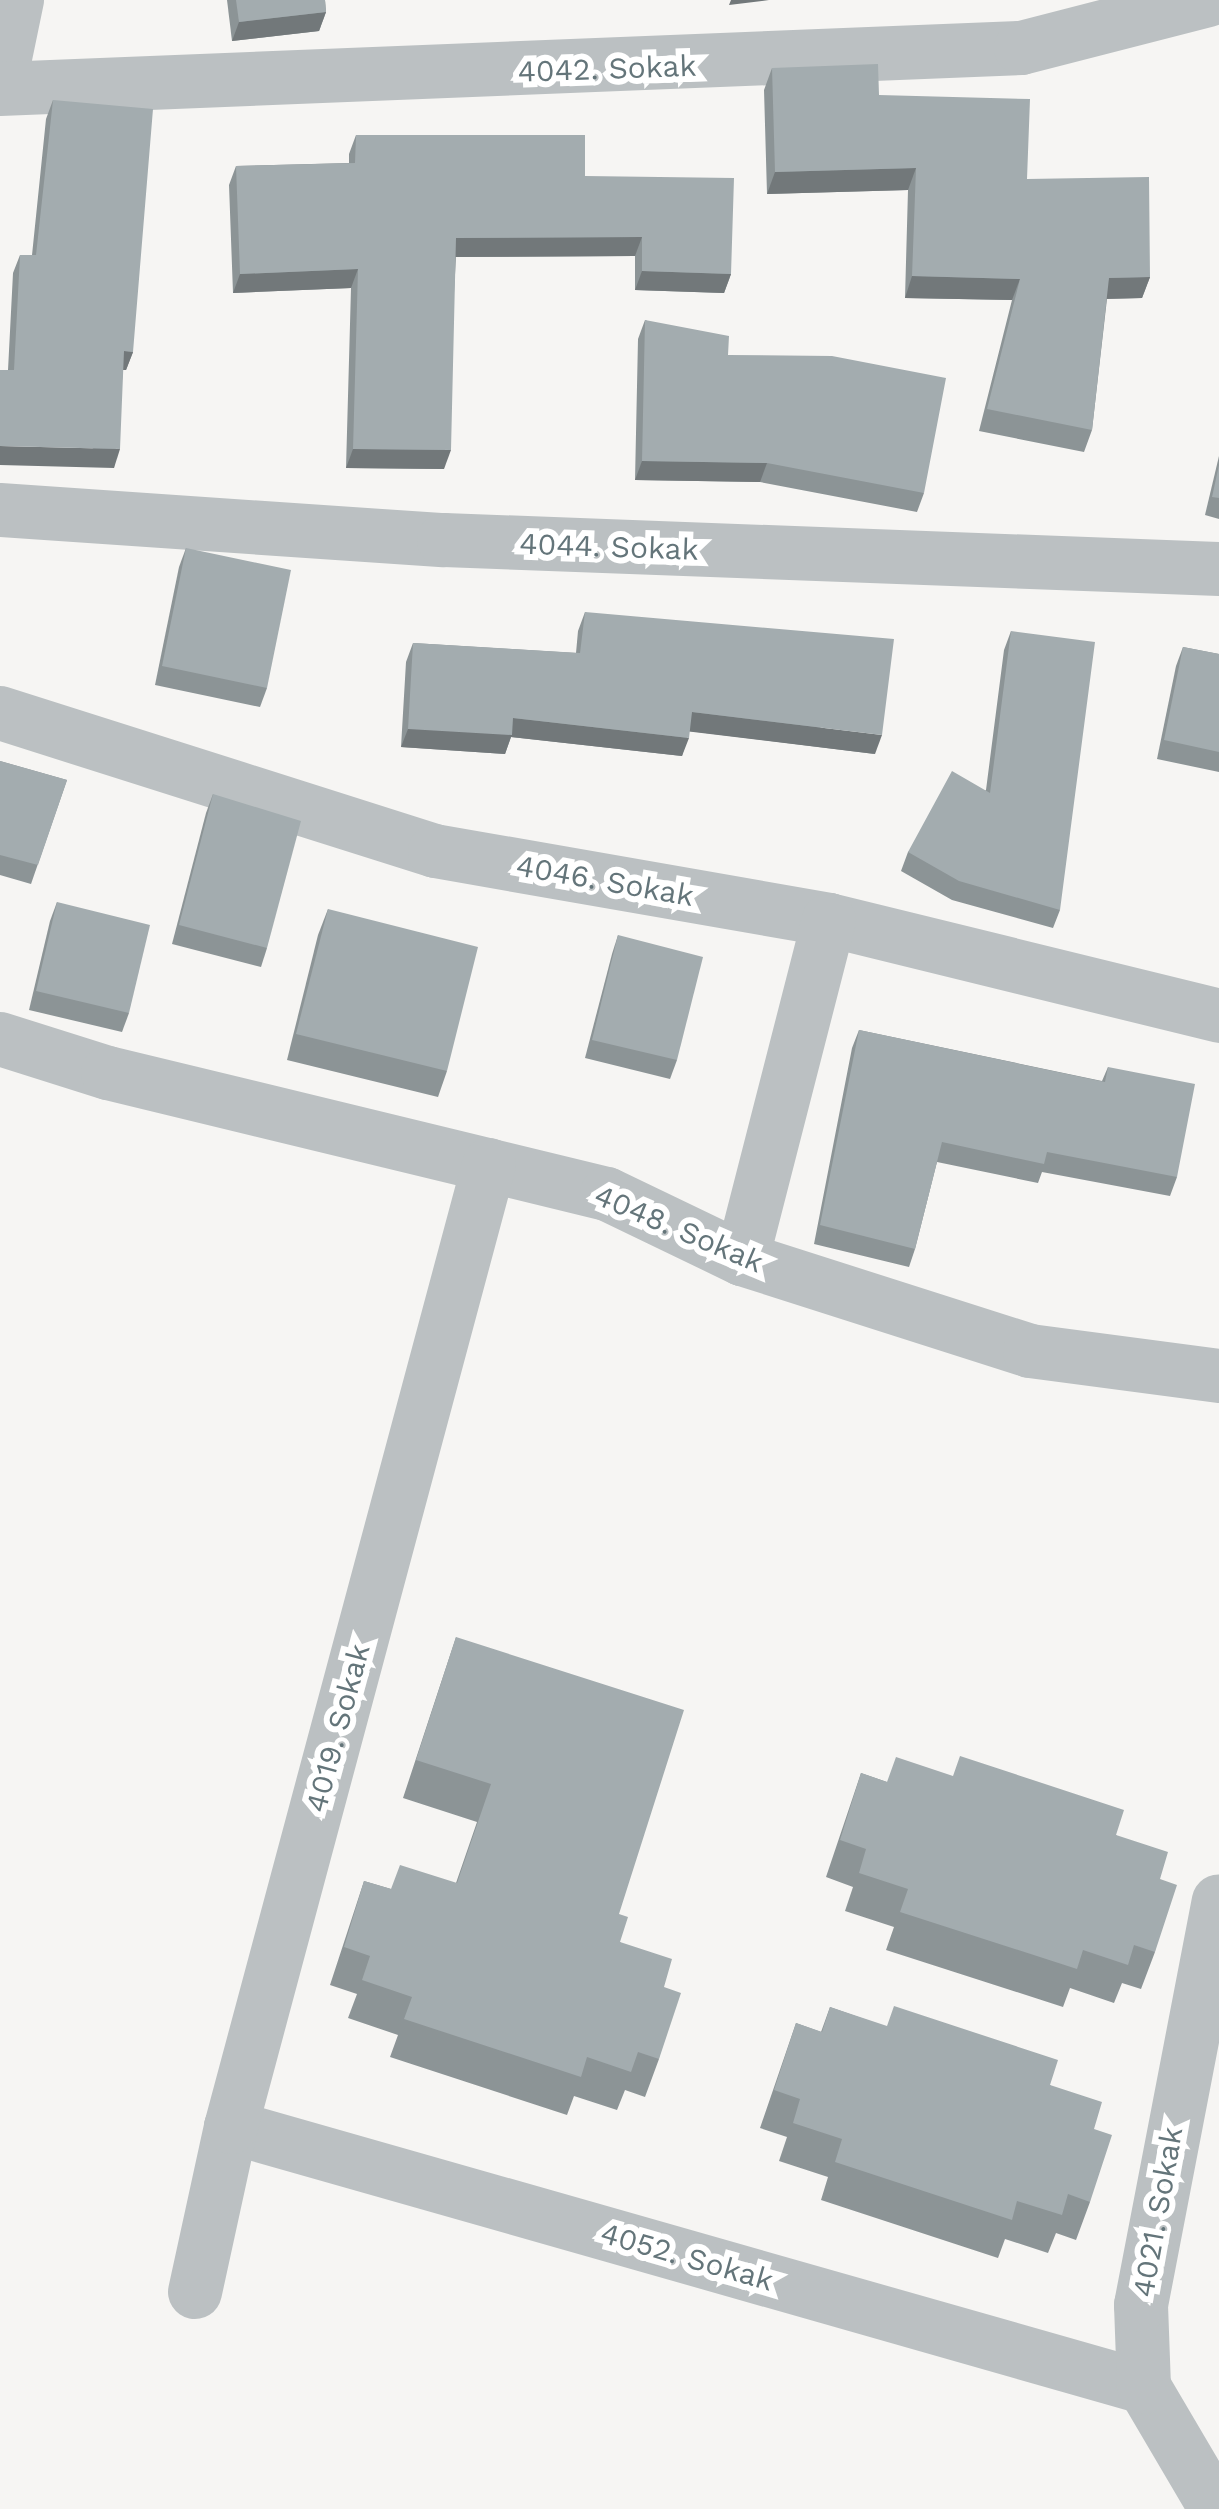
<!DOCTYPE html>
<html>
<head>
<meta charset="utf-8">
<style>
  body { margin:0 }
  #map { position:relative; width:1219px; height:2509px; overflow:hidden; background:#f6f5f3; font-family:"Work Sans",sans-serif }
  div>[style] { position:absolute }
  .minor>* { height:54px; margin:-27px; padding:0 27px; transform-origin:27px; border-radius:27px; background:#bbc0c2 }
  .wall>* { inset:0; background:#8c9496 }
  .shaded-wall>* { inset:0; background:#72787a }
  .building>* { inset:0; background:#a3acaf }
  span { translate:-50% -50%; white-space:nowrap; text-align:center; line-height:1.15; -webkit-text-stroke:12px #fff; paint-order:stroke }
  .street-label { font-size:30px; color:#64757a }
</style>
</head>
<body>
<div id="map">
  <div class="minor">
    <i style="left:0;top:82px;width:84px;rotate:-78.3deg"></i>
    <i style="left:0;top:89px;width:1022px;rotate:-2.3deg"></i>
    <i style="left:1021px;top:48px;width:193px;rotate:-14.4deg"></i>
    <i style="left:0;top:510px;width:445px;rotate:3.9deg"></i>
    <i style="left:444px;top:540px;width:776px;rotate:2.14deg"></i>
    <i style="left:0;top:713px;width:456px;rotate:17.6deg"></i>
    <i style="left:435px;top:851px;width:400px;rotate:9.9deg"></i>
    <i style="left:829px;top:920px;width:402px;rotate:13.8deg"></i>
    <i style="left:0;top:1039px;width:113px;rotate:17.5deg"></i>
    <i style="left:108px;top:1073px;width:513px;rotate:13.63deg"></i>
    <i style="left:607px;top:1194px;width:150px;rotate:25.7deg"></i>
    <i style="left:742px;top:1259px;width:302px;rotate:17.7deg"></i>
    <i style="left:1030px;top:1351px;width:191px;rotate:7.5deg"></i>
    <i style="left:742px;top:1259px;width:350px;rotate:-75.6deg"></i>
    <i style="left:231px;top:2127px;width:949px;rotate:15.9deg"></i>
    <i style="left:195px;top:2292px;width:169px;rotate:-77.7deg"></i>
    <i style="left:231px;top:2127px;width:996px;rotate:-74.99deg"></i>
    <i style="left:1216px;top:2509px;width:142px;rotate:-120.5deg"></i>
    <i style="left:1144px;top:2387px;width:82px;rotate:-92.1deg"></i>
    <i style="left:1141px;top:2305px;width:411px;rotate:-79.1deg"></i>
  </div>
  <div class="wall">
    <i style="clip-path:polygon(227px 0,325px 0,326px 12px,319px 31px,232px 41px)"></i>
    <i style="clip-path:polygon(772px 68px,879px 95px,1027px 179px,1150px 277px,1142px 298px,1107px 299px,1092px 430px,1084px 452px,979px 431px,1012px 300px,905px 298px,908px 190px,767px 194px,764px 90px)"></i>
    <i style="clip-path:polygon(53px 100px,133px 352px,126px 370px,123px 370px,114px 468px,8px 370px,13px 273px,20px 255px,32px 255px,46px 119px)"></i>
    <i style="clip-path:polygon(356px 135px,585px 176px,731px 274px,724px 293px,635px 290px,635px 256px,456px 257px,444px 469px,346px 468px,351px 288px,233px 293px,229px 185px,236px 166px,349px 163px,349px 154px)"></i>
    <i style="clip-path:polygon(645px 320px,728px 355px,924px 493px,917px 512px,760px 482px,635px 480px,638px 339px)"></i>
    <i style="clip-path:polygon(1219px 456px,1219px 519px,1205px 515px)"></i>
    <i style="clip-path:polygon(186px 548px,267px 688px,260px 707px,155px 685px,179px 567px)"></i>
    <i style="clip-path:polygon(585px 612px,875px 754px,689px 731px,682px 756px,511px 737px,505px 754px,401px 747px,406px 662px,413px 643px,576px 653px,578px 631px)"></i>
    <i style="clip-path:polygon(1011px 631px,1060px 910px,1053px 928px,952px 900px,901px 871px,908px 852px,986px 790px,1004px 650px)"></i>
    <i style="clip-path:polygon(1183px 647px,1219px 654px,1219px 772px,1157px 759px,1176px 666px)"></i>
    <i style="clip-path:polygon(0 761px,67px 780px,31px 884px,0 875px)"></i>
    <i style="clip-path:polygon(213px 794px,267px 948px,261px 967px,172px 944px,206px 813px)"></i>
    <i style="clip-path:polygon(57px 902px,129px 1013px,122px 1032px,29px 1010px,50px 921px)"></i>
    <i style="clip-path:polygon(328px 909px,447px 1071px,438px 1097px,287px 1060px,318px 935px)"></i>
    <i style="clip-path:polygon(618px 935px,677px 1060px,670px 1079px,585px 1058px,612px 954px)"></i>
    <i style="clip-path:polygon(859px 1030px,1102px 1081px,1108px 1067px,1177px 1177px,1170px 1196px,1042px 1172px,1038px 1183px,937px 1162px,915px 1249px,909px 1267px,814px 1244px,852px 1048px)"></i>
    <i style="clip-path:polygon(456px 1637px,619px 1914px,620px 1942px,664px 1987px,659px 2059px,645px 2097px,625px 2090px,617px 2110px,574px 2096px,567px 2115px,390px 2057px,398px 2035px,348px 2018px,357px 1994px,330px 1985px,364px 1881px,391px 1889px,456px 1883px,477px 1822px,403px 1798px)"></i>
    <i style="clip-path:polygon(861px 1773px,887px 1782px,1116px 1835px,1160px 1879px,1155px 1952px,1141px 1989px,1122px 1983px,1114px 2003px,1070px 1988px,1063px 2007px,886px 1950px,894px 1927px,845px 1911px,853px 1887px,826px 1877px)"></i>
    <i style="clip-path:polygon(830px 2007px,1050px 2085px,1094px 2129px,1090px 2202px,1076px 2240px,1056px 2233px,1048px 2253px,1005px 2239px,998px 2258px,821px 2200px,828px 2177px,779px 2161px,787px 2137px,760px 2128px,796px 2023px,821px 2032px)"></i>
  </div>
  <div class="shaded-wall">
    <i style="clip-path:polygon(731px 0,769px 0,729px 5px)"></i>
    <i style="clip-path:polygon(326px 12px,319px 31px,232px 41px,239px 22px)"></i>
    <i style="clip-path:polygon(916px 168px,908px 190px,767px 194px,775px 172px)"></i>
    <i style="clip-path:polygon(642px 237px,635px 256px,449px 257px,456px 238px)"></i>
    <i style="clip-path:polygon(358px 269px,351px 288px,233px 293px,240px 274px)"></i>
    <i style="clip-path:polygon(642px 271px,731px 274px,724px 293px,635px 290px)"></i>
    <i style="clip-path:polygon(912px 276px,1020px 279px,1012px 300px,905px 298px)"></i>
    <i style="clip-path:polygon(1150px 277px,1142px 298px,1101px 299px,1109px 278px)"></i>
    <i style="clip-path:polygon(124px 351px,133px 352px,126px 370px,117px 370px)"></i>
    <i style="clip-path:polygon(0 446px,120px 449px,114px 468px,0 465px)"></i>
    <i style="clip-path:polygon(353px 449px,451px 450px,444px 469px,346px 468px)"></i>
    <i style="clip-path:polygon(642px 461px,767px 463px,760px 482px,635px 480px)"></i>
    <i style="clip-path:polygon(692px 712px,882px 735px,875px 754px,685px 731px)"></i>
    <i style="clip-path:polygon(513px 718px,689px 738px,682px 756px,511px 737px,505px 754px,401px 747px,408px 729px)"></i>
  </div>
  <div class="building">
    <i style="clip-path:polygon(236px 0,325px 0,326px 12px,239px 22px)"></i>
    <i style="clip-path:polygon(878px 64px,879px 95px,1030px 99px,1027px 179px,1149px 177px,1150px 277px,1109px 278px,1092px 430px,987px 409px,1020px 279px,912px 276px,916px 168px,775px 172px,772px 68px)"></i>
    <i style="clip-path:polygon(53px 100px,153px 109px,133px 352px,124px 351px,120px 449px,0 446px,0 370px,14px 370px,20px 255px,36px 255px)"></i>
    <i style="clip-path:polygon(356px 135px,585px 135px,585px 176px,734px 178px,731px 274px,642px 271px,642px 237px,456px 238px,451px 450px,353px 449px,358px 269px,240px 274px,236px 166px,355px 163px)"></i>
    <i style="clip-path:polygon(645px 320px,729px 336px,728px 355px,832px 356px,946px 378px,924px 493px,767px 463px,642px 461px)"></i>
    <i style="clip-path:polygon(1219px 465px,1219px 498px,1212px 497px)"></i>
    <i style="clip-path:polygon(186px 548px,291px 570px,267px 688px,162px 666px)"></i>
    <i style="clip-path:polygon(585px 612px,894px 639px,882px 735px,692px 712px,689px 738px,513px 718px,512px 735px,408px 729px,413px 643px,580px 653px)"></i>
    <i style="clip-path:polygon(1011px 631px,1095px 642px,1060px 910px,959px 881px,908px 852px,952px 771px,990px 793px)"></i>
    <i style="clip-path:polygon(1183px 647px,1219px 654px,1219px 752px,1164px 740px)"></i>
    <i style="clip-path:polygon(0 761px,67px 780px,38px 865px,0 855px)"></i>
    <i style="clip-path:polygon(213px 794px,301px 821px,267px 948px,179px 925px)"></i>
    <i style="clip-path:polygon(57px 902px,150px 925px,129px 1013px,36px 991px)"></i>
    <i style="clip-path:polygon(328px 909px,478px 947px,447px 1071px,296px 1034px)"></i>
    <i style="clip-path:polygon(618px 935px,703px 957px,677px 1060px,592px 1040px)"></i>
    <i style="clip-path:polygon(859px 1030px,1105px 1082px,1108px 1067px,1195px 1084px,1177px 1177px,1047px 1152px,1044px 1164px,942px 1142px,915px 1249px,820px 1225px)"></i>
    <i style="clip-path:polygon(456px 1637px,684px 1710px,619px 1914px,628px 1917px,620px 1942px,672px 1959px,664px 1987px,681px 1993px,659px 2059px,638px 2052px,631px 2072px,587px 2057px,581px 2077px,404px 2019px,412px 1997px,362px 1980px,370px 1956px,344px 1947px,364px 1881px,391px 1889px,400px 1865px,457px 1883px,491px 1784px,416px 1760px)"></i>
    <i style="clip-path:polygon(960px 1756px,1124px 1810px,1116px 1835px,1168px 1852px,1160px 1879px,1177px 1885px,1155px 1952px,1134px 1945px,1128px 1965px,1083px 1950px,1077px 1969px,900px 1912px,908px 1889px,859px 1873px,866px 1849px,840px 1840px,861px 1773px,887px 1782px,896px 1757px,953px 1776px)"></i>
    <i style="clip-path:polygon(894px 2006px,1058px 2060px,1050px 2085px,1102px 2102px,1094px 2129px,1112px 2135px,1090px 2202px,1068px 2194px,1062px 2215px,1017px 2201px,1012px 2220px,835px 2162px,842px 2139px,793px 2123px,800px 2099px,774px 2090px,796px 2023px,822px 2032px,830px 2007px,887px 2026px)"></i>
  </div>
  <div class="street-label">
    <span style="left:607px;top:69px;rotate:-2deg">4042. Sokak</span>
    <span style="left:609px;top:547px;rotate:2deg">4044. Sokak</span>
    <span style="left:605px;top:881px;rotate:10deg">4046. Sokak</span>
    <span style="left:679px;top:1229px;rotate:23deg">4048. Sokak</span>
    <span style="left:338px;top:1728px;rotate:-75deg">4019. Sokak</span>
    <span style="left:1158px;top:2212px;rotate:-80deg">4021. Sokak</span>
    <span style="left:687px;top:2257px;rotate:16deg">4052. Sokak</span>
  </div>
</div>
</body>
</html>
